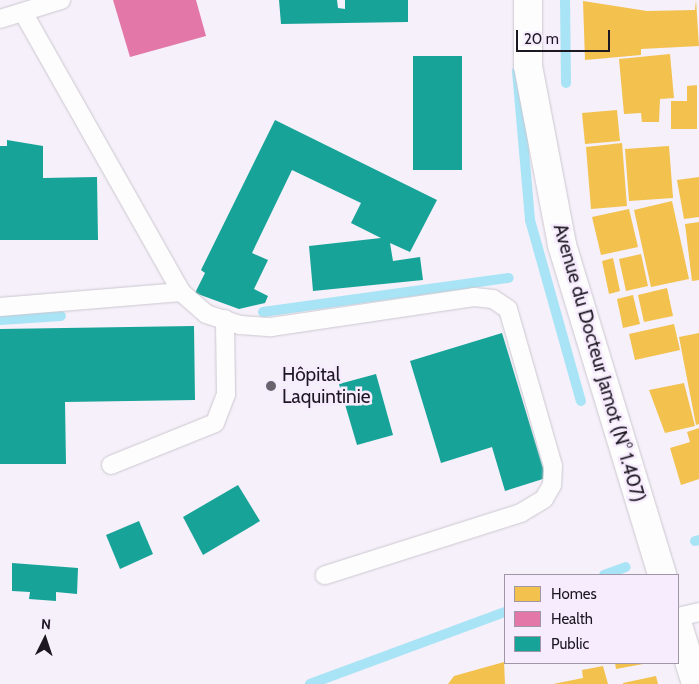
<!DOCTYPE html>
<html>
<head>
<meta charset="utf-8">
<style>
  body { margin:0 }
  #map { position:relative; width:699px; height:684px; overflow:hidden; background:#f5f0f9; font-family:Cabin,sans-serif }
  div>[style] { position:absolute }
  .homes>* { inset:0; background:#f2c14e }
  .health>* { inset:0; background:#e377a8 }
  .public>* { inset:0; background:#17a398 }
  .stream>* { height:10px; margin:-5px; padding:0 5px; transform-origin:5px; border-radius:5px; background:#a8e4f5 }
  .roads { filter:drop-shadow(0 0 1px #ccc7d0) drop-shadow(0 0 1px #ccc7d0) }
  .lane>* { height:18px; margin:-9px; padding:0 9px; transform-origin:9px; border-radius:9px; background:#fefdfe }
  .secondary>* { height:28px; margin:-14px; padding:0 14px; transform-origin:14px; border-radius:14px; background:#fefdfe }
  .dots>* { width:14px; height:14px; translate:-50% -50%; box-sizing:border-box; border:2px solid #f6ecfd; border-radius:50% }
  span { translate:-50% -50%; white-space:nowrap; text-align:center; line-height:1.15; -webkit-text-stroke:5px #f6ecfd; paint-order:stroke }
  .street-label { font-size:19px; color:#1d1721 }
  .poi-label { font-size:19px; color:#1d1721 }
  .left { translate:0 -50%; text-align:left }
  .legend { position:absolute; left:504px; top:574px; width:175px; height:90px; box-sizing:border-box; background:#f6ecfd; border:1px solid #9f97a5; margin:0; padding:6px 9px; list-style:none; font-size:15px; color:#1d1721 }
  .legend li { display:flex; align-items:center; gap:10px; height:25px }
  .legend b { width:25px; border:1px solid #9f97a5 }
  .north { position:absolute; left:20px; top:614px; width:50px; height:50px; -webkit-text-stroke:4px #f6ecfd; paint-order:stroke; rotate:4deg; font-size:14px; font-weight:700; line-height:20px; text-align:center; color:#1d1721 }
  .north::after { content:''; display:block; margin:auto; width:18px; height:22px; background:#1d1721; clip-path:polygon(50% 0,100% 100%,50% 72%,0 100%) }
  .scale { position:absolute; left:516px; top:30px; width:94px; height:22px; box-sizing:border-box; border:2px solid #1d1721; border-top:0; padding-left:6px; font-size:15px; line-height:18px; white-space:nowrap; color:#1d1721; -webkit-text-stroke:4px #f6ecfd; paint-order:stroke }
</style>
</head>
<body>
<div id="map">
  <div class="homes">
    <i style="clip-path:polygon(696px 0,699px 46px,641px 49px,641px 55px,585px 60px,583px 1px,647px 11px,695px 10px)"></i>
    <i style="clip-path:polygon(670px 54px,674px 98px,660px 99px,659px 122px,642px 122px,641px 113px,624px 114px,619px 59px)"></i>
    <i style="clip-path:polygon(697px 68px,697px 129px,671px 129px,671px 101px,687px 101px,687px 86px,697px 85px)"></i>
    <i style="clip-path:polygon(617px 110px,620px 141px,585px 144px,582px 113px)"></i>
    <i style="clip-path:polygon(622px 143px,627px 206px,591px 209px,586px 147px)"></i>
    <i style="clip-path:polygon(669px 146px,673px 198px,629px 201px,625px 149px)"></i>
    <i style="clip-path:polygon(699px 177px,699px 217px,684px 219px,677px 180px)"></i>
    <i style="clip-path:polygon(672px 201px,689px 279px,651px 287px,634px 210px)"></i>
    <i style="clip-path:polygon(629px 209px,638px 247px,601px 255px,592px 217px)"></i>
    <i style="clip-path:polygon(699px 222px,699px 280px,692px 281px,685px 224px)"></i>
    <i style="clip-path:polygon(641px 254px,648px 286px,626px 291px,619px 259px)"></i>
    <i style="clip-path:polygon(613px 258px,620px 291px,609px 294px,602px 261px)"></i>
    <i style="clip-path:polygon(667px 288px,673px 316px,644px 322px,638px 295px)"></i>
    <i style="clip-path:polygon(633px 295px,640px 324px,623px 328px,617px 299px)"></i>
    <i style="clip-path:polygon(674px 324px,680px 350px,635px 360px,629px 334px)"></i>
    <i style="clip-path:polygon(699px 333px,699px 424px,696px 425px,679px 337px)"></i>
    <i style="clip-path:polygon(684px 383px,695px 426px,665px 433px,649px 390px)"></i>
    <i style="clip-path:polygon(699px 428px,699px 479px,681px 485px,670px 448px,690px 442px,687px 432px)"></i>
    <i style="clip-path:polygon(504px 662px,505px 684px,448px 684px,454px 676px)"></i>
    <i style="clip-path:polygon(615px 663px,643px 663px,643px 664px,616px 669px)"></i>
    <i style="clip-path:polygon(603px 666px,608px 684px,553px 684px,583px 678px,582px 670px)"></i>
    <i style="clip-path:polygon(656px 676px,658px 684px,623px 684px,623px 683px)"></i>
  </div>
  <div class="health">
    <i style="clip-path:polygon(113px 0,196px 0,206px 36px,130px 57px)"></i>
  </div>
  <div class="public">
    <i style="clip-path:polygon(279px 0,337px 0,338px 8px,345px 9px,345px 0,408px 0,408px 22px,281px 24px)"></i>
    <i style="clip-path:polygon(413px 56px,462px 56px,462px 170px,413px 170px)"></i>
    <i style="clip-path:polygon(275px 120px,437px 200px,410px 252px,390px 243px,393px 261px,420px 257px,423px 280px,313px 291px,309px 246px,381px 238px,351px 223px,361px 203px,292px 170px,252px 253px,268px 260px,254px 289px,268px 296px,265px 303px,239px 309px,195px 293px,205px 273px,201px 270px)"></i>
    <i style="clip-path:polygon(7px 140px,43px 146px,43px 178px,97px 177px,98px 240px,0 240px,0 146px,7px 146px)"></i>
    <i style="clip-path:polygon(194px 326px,195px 400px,65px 402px,66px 464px,0 464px,0 329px)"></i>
    <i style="clip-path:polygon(502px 333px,546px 478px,505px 491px,492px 447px,441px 463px,410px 361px)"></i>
    <i style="clip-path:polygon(376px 374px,393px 435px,357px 445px,339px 384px)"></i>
    <i style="clip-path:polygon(238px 485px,260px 521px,203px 555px,183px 517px)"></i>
    <i style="clip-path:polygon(139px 521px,153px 554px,120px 569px,106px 535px)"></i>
    <i style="clip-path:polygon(12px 563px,78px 568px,77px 594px,56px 592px,56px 601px,29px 599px,30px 592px,12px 591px)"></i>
  </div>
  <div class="stream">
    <i style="left:565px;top:0;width:83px;rotate:89.3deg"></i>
    <i style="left:517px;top:71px;width:150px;rotate:85deg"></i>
    <i style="left:530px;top:220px;width:188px;rotate:74.3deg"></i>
    <i style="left:263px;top:312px;width:248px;rotate:-7.9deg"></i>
    <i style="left:0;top:320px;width:61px;rotate:-3.8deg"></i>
    <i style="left:695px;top:541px;width:4px;rotate:-14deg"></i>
    <i style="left:604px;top:575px;width:23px;rotate:-20deg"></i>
    <i style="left:310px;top:684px;width:208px;rotate:-20.3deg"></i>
  </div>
  <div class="roads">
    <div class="lane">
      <i style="left:24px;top:14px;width:319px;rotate:60.5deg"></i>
      <i style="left:181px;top:292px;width:33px;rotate:41deg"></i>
      <i style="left:206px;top:314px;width:36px;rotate:18deg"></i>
      <i style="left:240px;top:325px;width:31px;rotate:4deg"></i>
      <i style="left:271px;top:327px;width:205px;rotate:-8.4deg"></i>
      <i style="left:474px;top:297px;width:19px;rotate:6deg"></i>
      <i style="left:493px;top:299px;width:18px;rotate:34deg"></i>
      <i style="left:508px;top:309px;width:163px;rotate:74deg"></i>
      <i style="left:553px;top:466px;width:19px;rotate:93deg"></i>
      <i style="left:552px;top:485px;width:16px;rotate:120deg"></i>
      <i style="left:544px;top:499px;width:27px;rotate:149deg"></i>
      <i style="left:521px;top:513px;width:206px;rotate:162.4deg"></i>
      <i style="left:0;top:19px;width:64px;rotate:-17.3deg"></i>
      <i style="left:0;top:307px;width:182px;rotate:-4.7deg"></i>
      <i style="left:111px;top:465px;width:112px;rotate:-22deg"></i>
      <i style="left:215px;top:423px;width:31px;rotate:-69deg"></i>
      <i style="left:226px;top:394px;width:75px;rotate:-90.8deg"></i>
      <i style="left:678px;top:617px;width:22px;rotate:-13deg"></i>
    </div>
    <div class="secondary">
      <i style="left:528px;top:0;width:66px;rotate:90deg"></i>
      <i style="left:528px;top:66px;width:182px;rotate:79.2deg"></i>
      <i style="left:562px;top:245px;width:345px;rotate:73.1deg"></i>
      <i style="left:678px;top:625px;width:62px;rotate:73deg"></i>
    </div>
  </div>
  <div class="dots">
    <i style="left:271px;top:386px;background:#69636d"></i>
  </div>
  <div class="street-label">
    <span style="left:599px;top:363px;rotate:74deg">Avenue du Docteur Jamot (N° 1.407)</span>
  </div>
  <div class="poi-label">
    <span class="left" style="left:282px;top:386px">Hôpital<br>Laquintinie</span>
  </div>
  <ul class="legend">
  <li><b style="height:14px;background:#f2c14e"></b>Homes</li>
  <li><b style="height:14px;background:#e377a8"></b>Health</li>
  <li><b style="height:14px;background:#17a398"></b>Public</li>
  </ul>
  <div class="north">N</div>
  <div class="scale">20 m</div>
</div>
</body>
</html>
